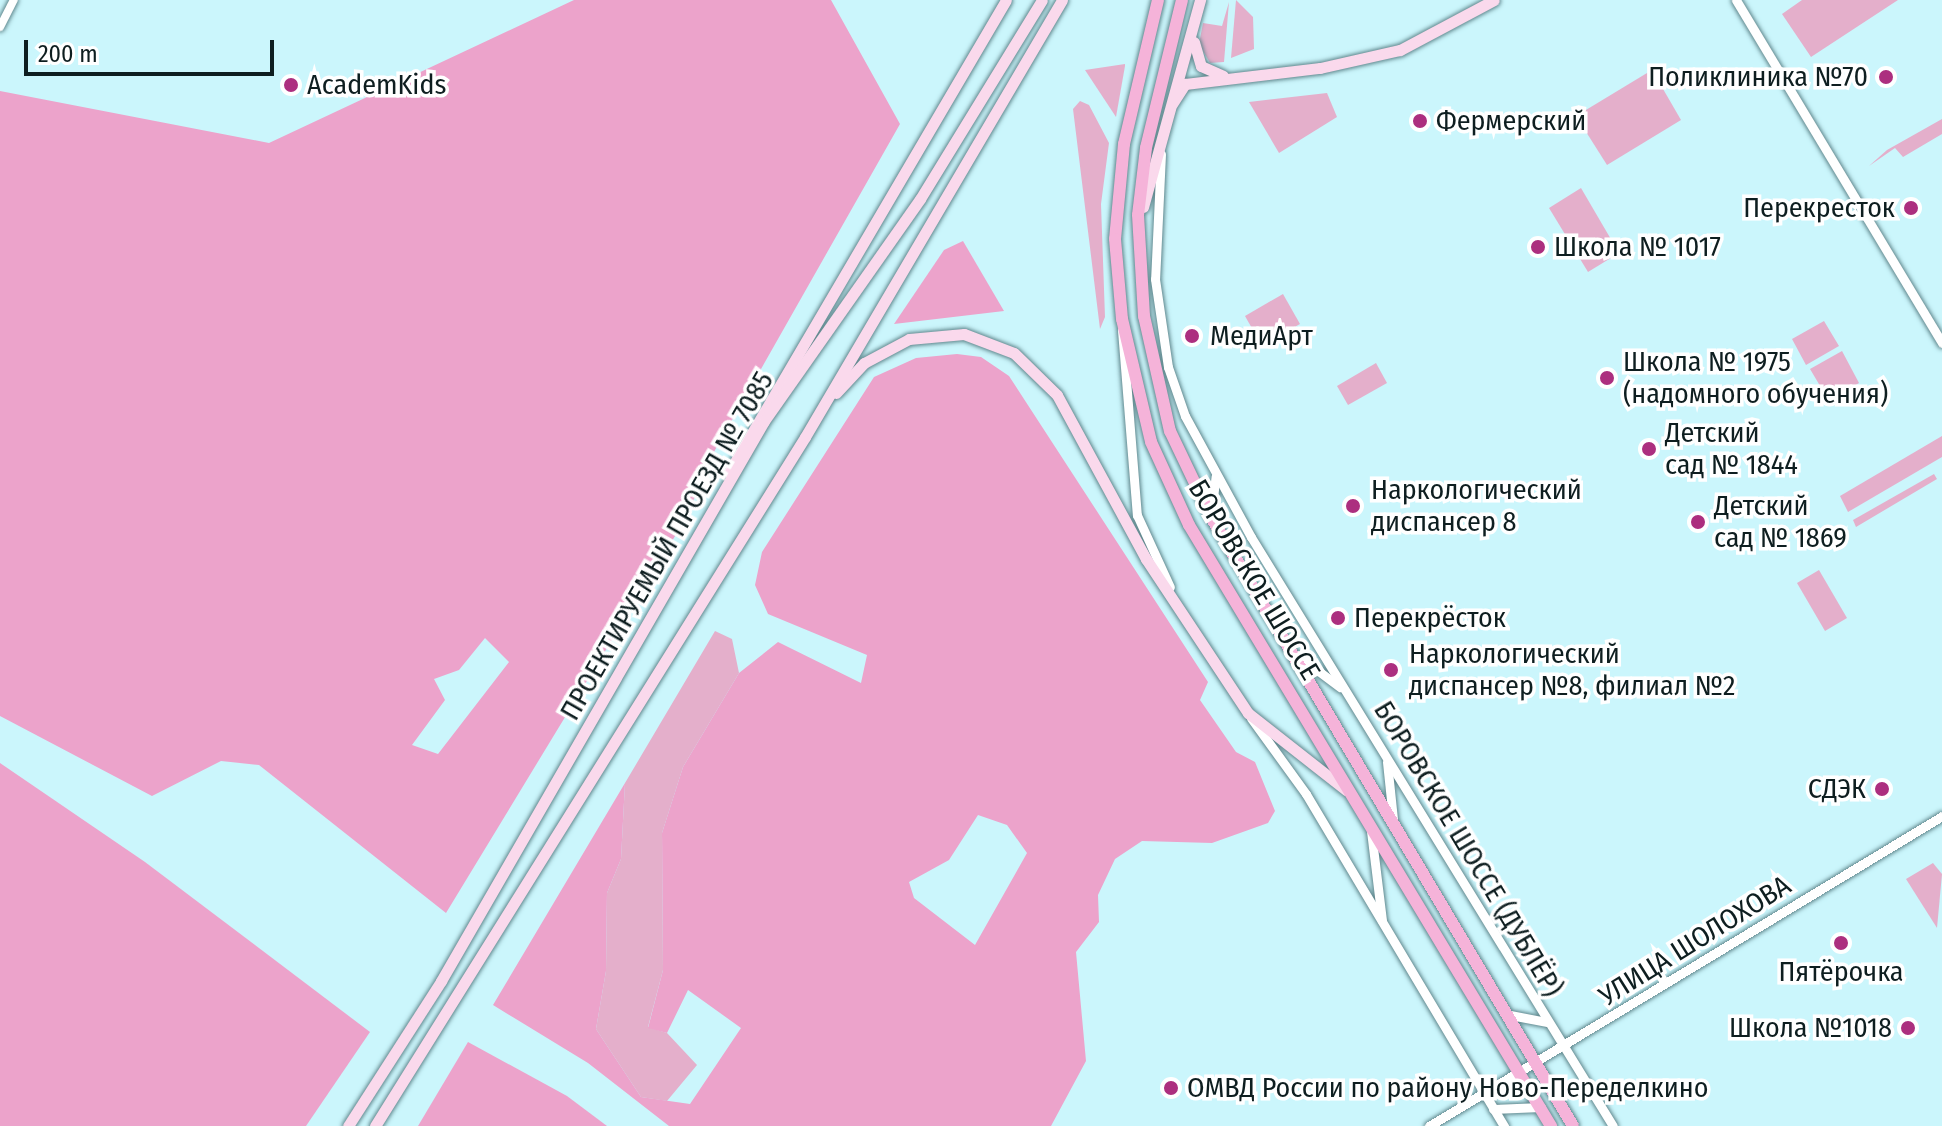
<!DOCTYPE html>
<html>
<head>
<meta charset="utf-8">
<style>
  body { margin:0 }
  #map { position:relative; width:1942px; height:1126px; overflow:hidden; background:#cbf6fc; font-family:"Fira Sans Condensed",sans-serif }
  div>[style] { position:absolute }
  .green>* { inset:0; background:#e4afcb }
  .forest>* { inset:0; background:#eca3cb }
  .roads { filter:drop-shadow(0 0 2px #61888e) drop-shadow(0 0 2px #61888e) }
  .minor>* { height:8px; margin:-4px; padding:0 4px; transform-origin:4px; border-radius:4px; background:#fff }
  .tertiary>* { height:9px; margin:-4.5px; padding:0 4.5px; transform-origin:4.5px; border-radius:4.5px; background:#fff }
  .secondary>* { height:11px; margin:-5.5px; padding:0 5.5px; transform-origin:5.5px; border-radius:5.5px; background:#fad9ec }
  .primary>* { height:12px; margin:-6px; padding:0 6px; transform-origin:6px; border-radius:6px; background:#f5b3d9 }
  .dots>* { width:22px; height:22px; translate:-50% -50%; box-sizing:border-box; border:4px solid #fff; border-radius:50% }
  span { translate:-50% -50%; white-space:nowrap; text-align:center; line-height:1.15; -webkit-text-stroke:7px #fff; paint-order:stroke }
  .poi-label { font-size:28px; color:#0e1e20 }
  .right { translate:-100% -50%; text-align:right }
  .left { translate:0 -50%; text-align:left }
  .street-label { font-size:28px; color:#0e1e20 }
  .scale { position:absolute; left:24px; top:40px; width:250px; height:36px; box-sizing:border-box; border:4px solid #0e1e20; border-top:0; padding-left:10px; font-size:24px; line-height:28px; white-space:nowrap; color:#0e1e20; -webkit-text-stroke:6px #fff; paint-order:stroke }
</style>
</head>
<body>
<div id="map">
  <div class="green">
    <i style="clip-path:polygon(1236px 0,1253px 17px,1254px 49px,1231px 58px)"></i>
    <i style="clip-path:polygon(1802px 0,1898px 0,1811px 57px,1782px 14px)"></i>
    <i style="clip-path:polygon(1229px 2px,1224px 62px,1210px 63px,1199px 44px,1203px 23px,1222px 26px)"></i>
    <i style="clip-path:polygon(1125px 64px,1125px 66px,1116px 117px,1085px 70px)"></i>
    <i style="clip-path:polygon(1652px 70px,1681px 120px,1607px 165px,1576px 116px)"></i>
    <i style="clip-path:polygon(1327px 93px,1337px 117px,1279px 153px,1249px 102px)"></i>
    <i style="clip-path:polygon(1080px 101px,1089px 105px,1109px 143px,1101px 204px,1105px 317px,1100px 329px,1073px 109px)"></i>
    <i style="clip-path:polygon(1942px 119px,1942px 134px,1903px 157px,1895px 148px,1869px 166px,1887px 150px)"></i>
    <i style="clip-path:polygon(1581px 188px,1619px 253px,1588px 272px,1549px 208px)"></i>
    <i style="clip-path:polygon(1283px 294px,1300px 324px,1262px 346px,1245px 316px)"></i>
    <i style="clip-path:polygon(1824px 321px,1839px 346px,1806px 365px,1792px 339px)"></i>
    <i style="clip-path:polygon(1842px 351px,1859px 383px,1829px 401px,1810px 369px)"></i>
    <i style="clip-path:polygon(1376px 363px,1387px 383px,1348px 405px,1337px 386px)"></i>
    <i style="clip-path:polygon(1942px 436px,1942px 457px,1848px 512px,1840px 496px)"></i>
    <i style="clip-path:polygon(1934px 474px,1937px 479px,1856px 527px,1853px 520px)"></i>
    <i style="clip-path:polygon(1819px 570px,1847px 618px,1825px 631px,1797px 583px)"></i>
    <i style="clip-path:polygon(715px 631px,732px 639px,739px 673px,683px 767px,662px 833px,663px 970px,648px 1027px,667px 1033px,697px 1065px,667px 1101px,641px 1097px,596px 1029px,606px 971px,607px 893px,621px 859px,625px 783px)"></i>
    <i style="clip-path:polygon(1933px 863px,1942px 874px,1937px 928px,1906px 879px)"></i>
  </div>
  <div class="forest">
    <i style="clip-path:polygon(evenodd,574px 0,831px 0,900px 124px,715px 450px,686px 518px,446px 913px,259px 765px,221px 761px,152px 796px,0 716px,0 91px,269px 143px,574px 0,485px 638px,509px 662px,438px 754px,412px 745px,445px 700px,434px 679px,459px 670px,485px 638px)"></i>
    <i style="clip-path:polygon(963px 241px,1004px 311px,894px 324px,944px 250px)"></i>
    <i style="clip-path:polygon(evenodd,957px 354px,981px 357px,1009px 376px,1208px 682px,1200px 700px,1236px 752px,1255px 762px,1275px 811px,1268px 823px,1212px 843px,1142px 841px,1115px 859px,1098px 895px,1099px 922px,1076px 952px,1086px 1061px,1051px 1126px,669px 1126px,588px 1063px,493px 1005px,625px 783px,621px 859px,607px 893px,606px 971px,596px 1029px,641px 1097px,690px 1104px,741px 1028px,688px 990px,667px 1033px,648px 1028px,663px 970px,662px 833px,683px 767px,739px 673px,778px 642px,861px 683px,867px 655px,768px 614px,755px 585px,762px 552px,874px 377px,916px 358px,957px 354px,978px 815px,1007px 825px,1027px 853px,975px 945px,914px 898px,909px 882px,949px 860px,978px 815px)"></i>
    <i style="clip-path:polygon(0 763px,145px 862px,370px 1032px,306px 1126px,0 1126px)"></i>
    <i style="clip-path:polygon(468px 1042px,567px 1096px,607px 1126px,418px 1126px)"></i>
  </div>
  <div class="roads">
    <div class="minor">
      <i style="left:0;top:27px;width:30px;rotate:-63deg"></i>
    </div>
    <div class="tertiary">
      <i style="left:1736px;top:0;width:400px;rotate:59deg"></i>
      <i style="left:1161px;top:154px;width:125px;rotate:92.7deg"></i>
      <i style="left:1155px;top:279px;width:89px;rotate:81.6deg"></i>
      <i style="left:1168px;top:367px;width:52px;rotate:70.9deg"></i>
      <i style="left:1185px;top:416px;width:138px;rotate:61.4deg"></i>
      <i style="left:1251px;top:537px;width:691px;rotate:58.43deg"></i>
      <i style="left:1122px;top:330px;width:186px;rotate:85.4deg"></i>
      <i style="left:1137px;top:515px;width:79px;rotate:65.4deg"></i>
      <i style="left:1211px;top:514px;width:38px;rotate:-83deg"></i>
      <i style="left:1297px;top:655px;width:54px;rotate:36.7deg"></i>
      <i style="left:1251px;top:718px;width:94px;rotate:54.1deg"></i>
      <i style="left:1306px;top:794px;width:387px;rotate:59.2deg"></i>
      <i style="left:1387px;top:762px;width:57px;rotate:84deg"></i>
      <i style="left:1371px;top:831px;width:90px;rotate:83deg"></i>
      <i style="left:1505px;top:1014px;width:43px;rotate:10.8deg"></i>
      <i style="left:1493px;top:1109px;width:48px;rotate:-2.4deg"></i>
      <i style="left:1429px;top:1126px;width:599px;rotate:-31.14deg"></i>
    </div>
    <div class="secondary">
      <i style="left:1194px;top:42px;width:25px;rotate:74deg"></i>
      <i style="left:1201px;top:66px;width:24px;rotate:24deg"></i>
      <i style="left:1172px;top:104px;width:24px;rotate:-57deg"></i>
      <i style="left:1185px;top:84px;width:136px;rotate:-6.8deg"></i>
      <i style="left:1320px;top:68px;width:82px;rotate:-12.7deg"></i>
      <i style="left:1400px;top:50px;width:106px;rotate:-28deg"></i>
      <i style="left:1143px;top:207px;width:215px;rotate:-74.6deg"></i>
      <i style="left:836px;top:393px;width:41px;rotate:-47deg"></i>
      <i style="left:864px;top:363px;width:51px;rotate:-28.1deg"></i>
      <i style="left:909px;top:339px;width:55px;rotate:-5.2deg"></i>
      <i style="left:964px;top:334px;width:53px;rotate:20.8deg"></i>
      <i style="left:1014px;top:353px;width:60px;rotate:44.3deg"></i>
      <i style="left:1057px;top:395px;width:187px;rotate:61.5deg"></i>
      <i style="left:1146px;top:559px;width:185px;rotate:56.5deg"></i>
      <i style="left:1248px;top:713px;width:125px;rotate:38.2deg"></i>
      <i style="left:729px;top:472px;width:547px;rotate:-59.59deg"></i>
      <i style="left:348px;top:1126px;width:172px;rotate:-57.3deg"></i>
      <i style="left:441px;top:981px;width:646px;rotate:-60.02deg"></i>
      <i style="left:764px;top:421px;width:271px;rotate:-54.9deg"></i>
      <i style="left:920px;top:199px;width:233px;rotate:-58.5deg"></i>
      <i style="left:375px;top:1126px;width:812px;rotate:-58.03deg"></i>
      <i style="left:805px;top:437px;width:507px;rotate:-59.54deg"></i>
    </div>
    <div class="primary">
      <i style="left:1158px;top:0;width:148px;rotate:103.3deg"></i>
      <i style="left:1124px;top:144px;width:95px;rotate:95.4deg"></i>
      <i style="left:1115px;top:239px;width:80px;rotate:85deg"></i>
      <i style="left:1122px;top:319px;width:126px;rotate:76.7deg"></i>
      <i style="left:1151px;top:442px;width:91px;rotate:65.4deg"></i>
      <i style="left:1189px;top:525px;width:702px;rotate:58.94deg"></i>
      <i style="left:1182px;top:0;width:152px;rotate:103.7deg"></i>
      <i style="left:1146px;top:148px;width:67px;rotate:96.8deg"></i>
      <i style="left:1138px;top:215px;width:101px;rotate:86.6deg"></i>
      <i style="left:1144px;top:316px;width:118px;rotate:77.3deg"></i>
      <i style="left:1170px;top:431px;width:95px;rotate:64.5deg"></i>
      <i style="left:1211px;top:517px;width:708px;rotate:59.27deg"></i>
    </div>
  </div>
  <div class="dots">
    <i style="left:1886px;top:77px;background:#ac2f7f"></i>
    <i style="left:291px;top:85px;background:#ac2f7f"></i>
    <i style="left:1420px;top:121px;background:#ac2f7f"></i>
    <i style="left:1911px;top:208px;background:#ac2f7f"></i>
    <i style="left:1538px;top:247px;background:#ac2f7f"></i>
    <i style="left:1192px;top:336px;background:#ac2f7f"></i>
    <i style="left:1607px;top:378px;background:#ac2f7f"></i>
    <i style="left:1649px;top:449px;background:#ac2f7f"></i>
    <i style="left:1353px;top:506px;background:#ac2f7f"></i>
    <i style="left:1698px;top:522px;background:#ac2f7f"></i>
    <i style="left:1338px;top:618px;background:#ac2f7f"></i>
    <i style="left:1391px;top:670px;background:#ac2f7f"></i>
    <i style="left:1882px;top:789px;background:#ac2f7f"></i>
    <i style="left:1841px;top:943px;background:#ac2f7f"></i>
    <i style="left:1908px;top:1028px;background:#ac2f7f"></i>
    <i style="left:1171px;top:1088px;background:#ac2f7f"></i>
  </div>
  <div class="poi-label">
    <span class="right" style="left:1868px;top:77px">Поликлиника №70</span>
    <span class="left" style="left:307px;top:85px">AcademKids</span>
    <span class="left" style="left:1436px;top:121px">Фермерский</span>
    <span class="right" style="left:1895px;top:208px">Перекресток</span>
    <span class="left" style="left:1554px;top:247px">Школа № 1017</span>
    <span class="left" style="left:1210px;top:336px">МедиАрт</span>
    <span class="left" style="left:1623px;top:378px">Школа № 1975<br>(надомного обучения)</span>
    <span class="left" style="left:1665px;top:449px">Детский<br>сад № 1844</span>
    <span class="left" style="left:1371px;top:506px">Наркологический<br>диспансер 8</span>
    <span class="left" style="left:1714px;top:522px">Детский<br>сад № 1869</span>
    <span class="left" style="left:1354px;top:618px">Перекрёсток</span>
    <span class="left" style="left:1409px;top:670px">Наркологический<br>диспансер №8, филиал №2</span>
    <span class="right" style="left:1866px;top:789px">СДЭК</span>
    <span style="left:1841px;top:972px">Пятёрочка</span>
    <span class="right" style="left:1892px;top:1028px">Школа №1018</span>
    <span class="left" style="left:1187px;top:1088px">ОМВД России по району Ново-Переделкино</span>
  </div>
  <div class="street-label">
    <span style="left:667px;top:546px;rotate:-60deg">ПРОЕКТИРУЕМЫЙ ПРОЕЗД № 7085</span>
    <span style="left:1254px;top:580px;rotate:59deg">БОРОВСКОЕ ШОССЕ</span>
    <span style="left:1468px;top:849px;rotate:59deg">БОРОВСКОЕ ШОССЕ (ДУБЛЁР)</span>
    <span style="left:1695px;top:941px;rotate:-32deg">УЛИЦА ШОЛОХОВА</span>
  </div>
  <div class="scale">200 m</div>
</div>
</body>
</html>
